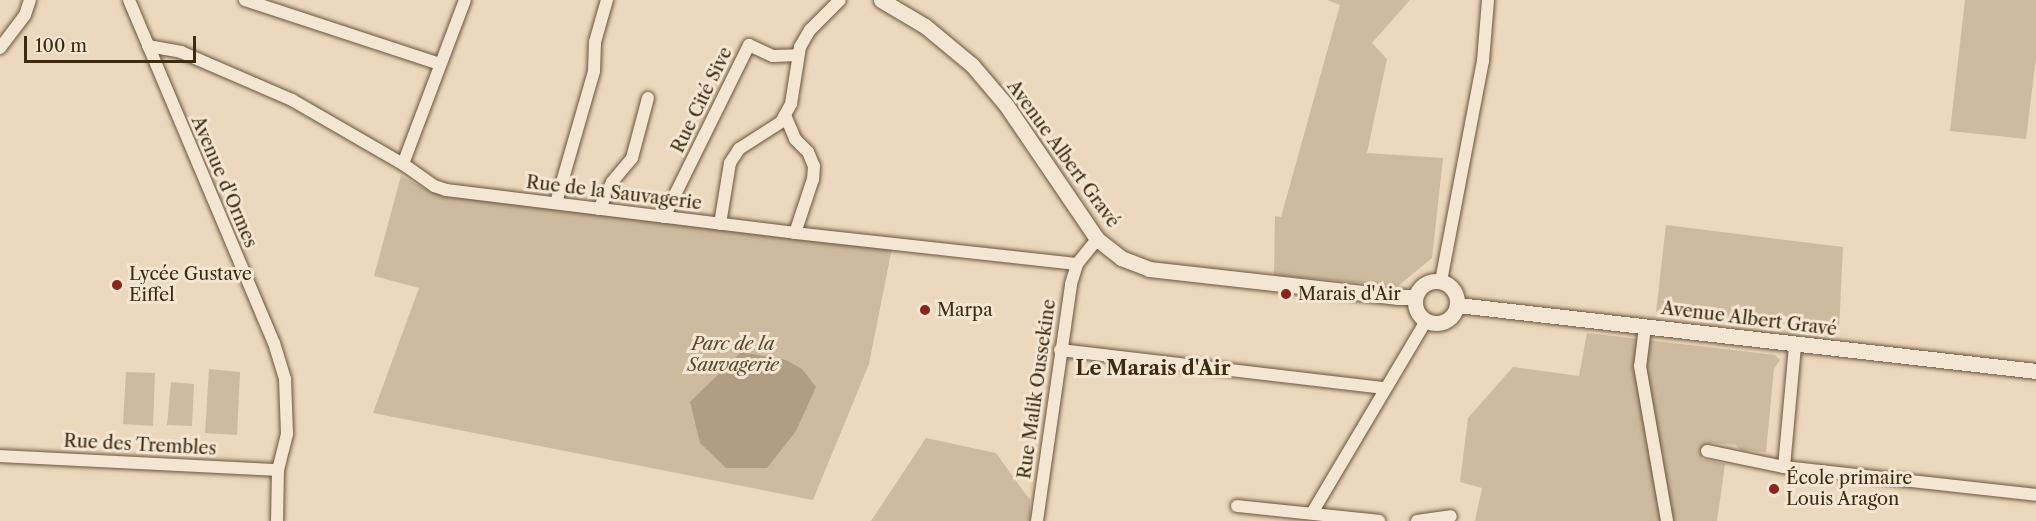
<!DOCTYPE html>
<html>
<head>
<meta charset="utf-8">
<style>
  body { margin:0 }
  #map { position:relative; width:2036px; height:521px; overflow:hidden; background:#ecd8bc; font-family:"Libre Caslon Text",serif }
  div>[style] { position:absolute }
  .green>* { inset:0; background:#cebb9f }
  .water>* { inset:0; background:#b19d82 }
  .roads { filter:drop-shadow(0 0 2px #6a563b) drop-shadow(0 0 2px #6a563b) }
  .minor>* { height:12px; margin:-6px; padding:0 6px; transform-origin:6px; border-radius:6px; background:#f3e6d3 }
  .tertiary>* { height:15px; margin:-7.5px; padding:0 7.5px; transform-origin:7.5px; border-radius:7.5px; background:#f3e6d3 }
  .tertiary>.ring { margin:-7.5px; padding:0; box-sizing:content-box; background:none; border:15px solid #f3e6d3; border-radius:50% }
  .dots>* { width:16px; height:16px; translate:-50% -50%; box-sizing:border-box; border:3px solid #f3e6d3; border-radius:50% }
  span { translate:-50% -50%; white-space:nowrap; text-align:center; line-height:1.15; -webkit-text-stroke:6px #f3e6d3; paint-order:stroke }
  .street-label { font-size:18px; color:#3e2b10 }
  .poi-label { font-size:18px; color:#3e2b10 }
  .left { translate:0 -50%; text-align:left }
  .park-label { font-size:18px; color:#5b482d; font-style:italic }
  .neighbourhood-label { font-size:20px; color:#3e2b10; font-weight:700 }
  .scale { position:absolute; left:24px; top:36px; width:172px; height:27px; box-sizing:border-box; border:3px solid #3e2b10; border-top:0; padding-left:8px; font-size:18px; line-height:21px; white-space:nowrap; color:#3e2b10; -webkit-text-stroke:4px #f3e6d3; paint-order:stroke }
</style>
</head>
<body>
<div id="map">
  <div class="green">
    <i style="clip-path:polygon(1327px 0,1410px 0,1372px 43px,1387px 59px,1367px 153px,1443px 158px,1432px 258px,1398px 286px,1274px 275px,1275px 216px,1281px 217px,1340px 5px)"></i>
    <i style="clip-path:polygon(1965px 0,2036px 0,2036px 58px,2026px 139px,1950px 131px)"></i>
    <i style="clip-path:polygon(401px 176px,427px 190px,892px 248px,869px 364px,813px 500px,373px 413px,419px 288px,374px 276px)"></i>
    <i style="clip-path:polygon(1666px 225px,1843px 247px,1839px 329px,1656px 312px)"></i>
    <i style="clip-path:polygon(1587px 333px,1775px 355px,1780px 360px,1774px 369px,1766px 452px,1741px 450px,1736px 445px,1712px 443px,1703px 446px,1702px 459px,1725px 464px,1717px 521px,1475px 521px,1482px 488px,1460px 482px,1468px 418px,1513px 367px,1579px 376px)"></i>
    <i style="clip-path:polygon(209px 369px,240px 372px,237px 435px,205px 433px)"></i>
    <i style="clip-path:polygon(126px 372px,155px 373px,153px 426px,123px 424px)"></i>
    <i style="clip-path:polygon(171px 382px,194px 384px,192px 426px,167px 425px)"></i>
    <i style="clip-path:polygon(926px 438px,996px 453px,1030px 500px,1030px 521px,871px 521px)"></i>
  </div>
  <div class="water">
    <i style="clip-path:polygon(741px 352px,786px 360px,802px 369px,816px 387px,796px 431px,767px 468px,726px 468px,700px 443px,690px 402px)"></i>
  </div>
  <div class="roads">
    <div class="minor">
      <i style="left:129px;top:0;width:372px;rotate:67.1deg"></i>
      <i style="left:274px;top:343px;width:38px;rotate:73deg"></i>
      <i style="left:285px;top:379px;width:55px;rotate:87.9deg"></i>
      <i style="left:287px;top:434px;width:37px;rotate:104deg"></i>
      <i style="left:278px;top:470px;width:51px;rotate:91.1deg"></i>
      <i style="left:245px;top:0;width:205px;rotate:18.2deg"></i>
      <i style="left:148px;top:46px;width:34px;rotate:10deg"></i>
      <i style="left:181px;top:52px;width:121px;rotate:23.4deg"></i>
      <i style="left:292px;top:100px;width:128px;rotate:30deg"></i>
      <i style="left:403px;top:164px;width:38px;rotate:35deg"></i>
      <i style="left:434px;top:186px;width:13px;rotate:18deg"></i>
      <i style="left:446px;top:190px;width:352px;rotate:7deg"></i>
      <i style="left:795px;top:233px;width:284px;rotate:6.3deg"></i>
      <i style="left:0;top:48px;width:41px;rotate:-52.9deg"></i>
      <i style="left:25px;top:15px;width:16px;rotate:-72deg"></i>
      <i style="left:785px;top:115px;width:26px;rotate:67deg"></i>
      <i style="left:795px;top:139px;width:18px;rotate:45deg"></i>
      <i style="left:808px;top:152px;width:15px;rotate:67deg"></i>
      <i style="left:814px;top:166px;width:13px;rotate:94deg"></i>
      <i style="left:813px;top:179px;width:57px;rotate:108.4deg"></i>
      <i style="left:403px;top:164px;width:175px;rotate:-69.3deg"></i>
      <i style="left:556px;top:203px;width:137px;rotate:-73.9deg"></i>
      <i style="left:594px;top:71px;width:29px;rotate:-88deg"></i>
      <i style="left:595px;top:42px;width:44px;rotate:-74.1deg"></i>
      <i style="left:599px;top:209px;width:30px;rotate:-64deg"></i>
      <i style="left:612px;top:182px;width:31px;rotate:-50deg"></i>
      <i style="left:632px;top:158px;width:62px;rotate:-75.1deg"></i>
      <i style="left:664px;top:217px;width:192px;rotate:-63.7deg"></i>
      <i style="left:749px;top:45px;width:26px;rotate:25deg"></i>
      <i style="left:773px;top:56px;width:25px;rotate:-2deg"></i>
      <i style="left:720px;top:224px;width:62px;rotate:-80.7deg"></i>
      <i style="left:730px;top:163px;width:17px;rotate:-57deg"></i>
      <i style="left:739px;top:149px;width:50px;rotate:-32.7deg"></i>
      <i style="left:781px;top:122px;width:21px;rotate:-61deg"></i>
      <i style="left:791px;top:104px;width:58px;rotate:-81deg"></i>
      <i style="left:800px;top:47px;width:20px;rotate:-60deg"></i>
      <i style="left:810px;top:30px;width:42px;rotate:-45deg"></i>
      <i style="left:1441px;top:281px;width:224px;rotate:-79.2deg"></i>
      <i style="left:1483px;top:61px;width:61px;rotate:-85.3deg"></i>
      <i style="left:1645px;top:327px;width:39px;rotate:97deg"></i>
      <i style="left:1640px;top:366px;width:157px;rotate:80.1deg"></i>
      <i style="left:1060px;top:350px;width:327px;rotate:6.7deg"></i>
      <i style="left:1707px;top:451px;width:79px;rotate:11.7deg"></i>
      <i style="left:1784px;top:467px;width:254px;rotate:6.3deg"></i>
      <i style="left:0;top:456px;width:278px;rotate:2.9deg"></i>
      <i style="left:1784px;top:467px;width:122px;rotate:-84.8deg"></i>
      <i style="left:1237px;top:506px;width:143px;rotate:6deg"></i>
      <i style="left:1312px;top:513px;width:223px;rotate:-59.3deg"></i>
      <i style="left:1037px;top:521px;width:239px;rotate:-81.8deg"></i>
      <i style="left:1071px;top:284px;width:21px;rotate:-73deg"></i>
      <i style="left:1077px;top:264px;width:32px;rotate:-51deg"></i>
      <i style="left:1417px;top:521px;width:34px;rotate:-8deg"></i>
    </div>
    <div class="tertiary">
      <i style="left:881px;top:0;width:51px;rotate:30.6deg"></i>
      <i style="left:925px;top:26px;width:61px;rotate:39.7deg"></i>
      <i style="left:972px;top:65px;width:52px;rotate:49.6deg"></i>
      <i style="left:1006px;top:105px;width:162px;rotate:55.8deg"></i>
      <i style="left:1097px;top:239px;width:31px;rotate:38deg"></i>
      <i style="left:1121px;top:258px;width:30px;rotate:21deg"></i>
      <i style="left:1149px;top:269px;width:251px;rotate:6.4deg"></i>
      <i style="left:1398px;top:297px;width:17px"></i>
      <i class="ring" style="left:1415px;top:281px;width:27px;height:27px"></i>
      <i style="left:1458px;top:305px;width:582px;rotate:6.51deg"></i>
    </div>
  </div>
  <div class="dots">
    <i style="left:117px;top:285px;background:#8f2418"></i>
    <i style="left:1286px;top:294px;background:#8f2418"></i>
    <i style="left:925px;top:310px;background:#8f2418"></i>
    <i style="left:1774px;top:489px;background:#8f2418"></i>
  </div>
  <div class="street-label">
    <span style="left:702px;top:100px;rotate:-64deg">Rue Cité Sive</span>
    <span style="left:1063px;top:154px;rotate:54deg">Avenue Albert Gravé</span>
    <span style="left:224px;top:182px;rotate:67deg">Avenue d'Ormes</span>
    <span style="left:614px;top:193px;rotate:7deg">Rue de la Sauvagerie</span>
    <span style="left:1749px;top:319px;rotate:7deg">Avenue Albert Gravé</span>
    <span style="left:1037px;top:389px;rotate:-82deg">Rue Malik Oussekine</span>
    <span style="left:140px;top:445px;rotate:3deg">Rue des Trembles</span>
  </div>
  <div class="poi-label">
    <span class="left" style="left:129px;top:285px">Lycée Gustave<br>Eiffel</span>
    <span class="left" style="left:1298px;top:294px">Marais d'Air</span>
    <span class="left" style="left:937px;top:310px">Marpa</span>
    <span class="left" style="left:1786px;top:489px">École primaire<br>Louis Aragon</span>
  </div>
  <div class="park-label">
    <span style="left:733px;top:355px">Parc de la<br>Sauvagerie</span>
  </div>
  <div class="neighbourhood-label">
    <span style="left:1153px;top:368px">Le Marais d'Air</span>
  </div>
  <div class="scale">100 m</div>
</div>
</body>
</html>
